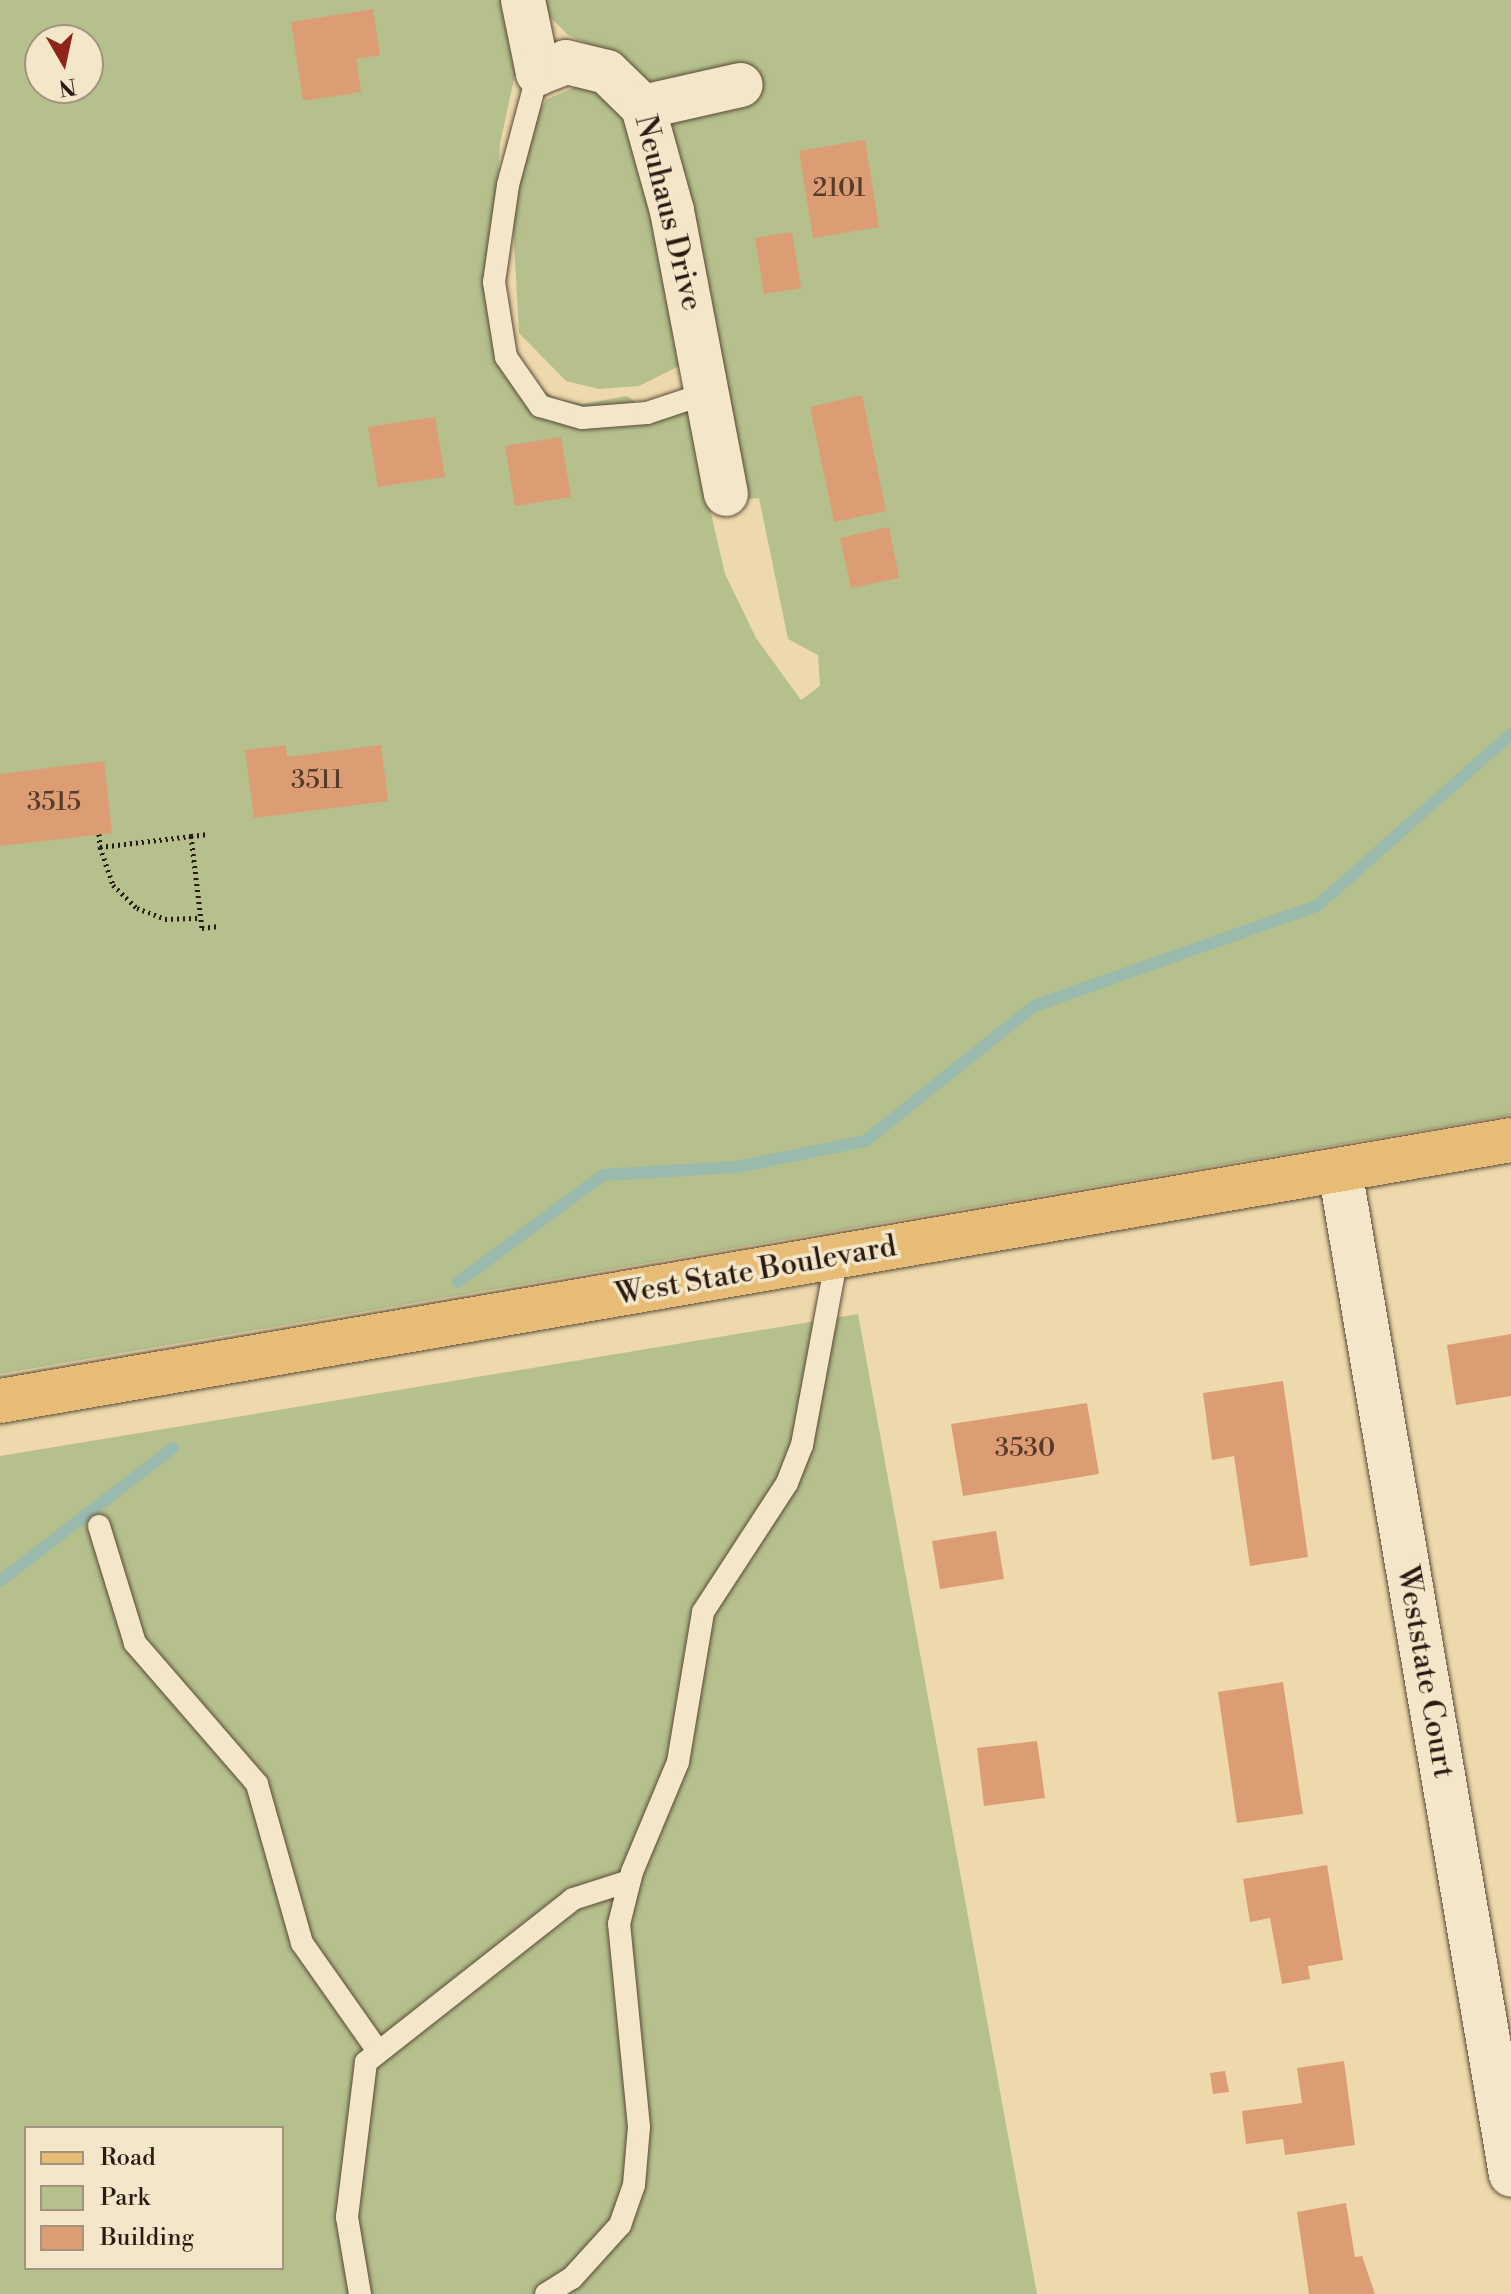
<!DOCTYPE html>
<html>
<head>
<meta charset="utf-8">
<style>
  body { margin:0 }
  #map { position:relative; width:1511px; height:2294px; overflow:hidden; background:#eed9ac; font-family:"Libre Bodoni",serif }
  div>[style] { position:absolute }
  .green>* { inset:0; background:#b5c08c }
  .stream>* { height:12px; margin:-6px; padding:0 6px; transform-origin:6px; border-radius:6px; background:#99baac }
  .building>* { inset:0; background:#dc9d74 }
  .path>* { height:5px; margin-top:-2.5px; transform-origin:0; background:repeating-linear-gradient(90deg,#291a12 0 2px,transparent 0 6px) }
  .roads { filter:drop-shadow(0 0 2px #5a4a38) drop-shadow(0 0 2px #5a4a38) }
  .lane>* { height:22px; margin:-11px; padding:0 11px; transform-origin:11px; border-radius:11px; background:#f4e6c9 }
  .street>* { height:44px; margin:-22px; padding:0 22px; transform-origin:22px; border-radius:22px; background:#f4e6c9 }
  .primary>* { height:44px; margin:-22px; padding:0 22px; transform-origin:22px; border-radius:22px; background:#e7bc76 }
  span { translate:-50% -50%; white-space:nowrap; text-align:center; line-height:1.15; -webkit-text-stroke:7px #f4e6c9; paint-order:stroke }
  .number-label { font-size:26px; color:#563b2a }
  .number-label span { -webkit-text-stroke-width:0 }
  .street-label { font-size:30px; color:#291a12 }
  .legend { position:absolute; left:24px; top:2126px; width:260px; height:144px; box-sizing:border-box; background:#f4e6c9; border:2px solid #a39480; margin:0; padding:10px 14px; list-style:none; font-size:24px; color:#291a12 }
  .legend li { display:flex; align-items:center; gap:16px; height:40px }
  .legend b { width:40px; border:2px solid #a39480 }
  .north { position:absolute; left:24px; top:24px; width:80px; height:80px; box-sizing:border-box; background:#f4e6c9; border:2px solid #a39480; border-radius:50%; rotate:171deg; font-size:22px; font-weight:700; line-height:32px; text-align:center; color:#291a12 }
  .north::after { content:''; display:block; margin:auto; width:28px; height:36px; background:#8f2418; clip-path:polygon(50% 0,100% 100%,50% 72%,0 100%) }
</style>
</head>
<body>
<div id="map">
  <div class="green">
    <i style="clip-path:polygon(evenodd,0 0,509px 0,518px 60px,500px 144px,491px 319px,540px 389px,558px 399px,583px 404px,627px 396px,639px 404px,684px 396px,725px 574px,756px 638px,801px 700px,820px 686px,818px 655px,788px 639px,759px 498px,741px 500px,729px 391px,597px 48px,568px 35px,533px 0,1511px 0,1511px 1115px,0 1374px,0 0,40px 40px,88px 40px,88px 88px,40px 88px,40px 40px)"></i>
    <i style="clip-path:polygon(588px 82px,628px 110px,685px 363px,639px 386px,599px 389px,566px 381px,519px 333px,513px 223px,528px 130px,547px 99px)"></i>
    <i style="clip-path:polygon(evenodd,858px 1314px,1037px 2294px,0 2294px,0 1456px,858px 1314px,26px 2128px,282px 2128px,282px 2268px,26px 2268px,26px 2128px)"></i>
  </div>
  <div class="stream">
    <i style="left:458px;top:1282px;width:180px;rotate:-36.4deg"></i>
    <i style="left:603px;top:1175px;width:133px;rotate:-3.4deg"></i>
    <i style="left:736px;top:1167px;width:132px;rotate:-11.4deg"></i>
    <i style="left:865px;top:1141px;width:216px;rotate:-38.6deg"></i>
    <i style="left:1034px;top:1006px;width:300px;rotate:-19.5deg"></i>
    <i style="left:1317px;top:906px;width:259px;rotate:-41.6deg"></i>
    <i style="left:0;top:1581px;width:218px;rotate:-37.6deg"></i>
  </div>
  <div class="building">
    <i style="clip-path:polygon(373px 9px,380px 55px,356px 59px,361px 92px,303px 101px,291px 22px)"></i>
    <i style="clip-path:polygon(865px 140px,879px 227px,813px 238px,799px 151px)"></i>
    <i style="clip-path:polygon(792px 232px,801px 288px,764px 294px,755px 238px)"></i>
    <i style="clip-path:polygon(862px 395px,886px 511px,834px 522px,810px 407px)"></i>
    <i style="clip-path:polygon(435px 417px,445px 477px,378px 487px,368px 427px)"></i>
    <i style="clip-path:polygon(561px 437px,571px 497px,515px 506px,505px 446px)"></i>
    <i style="clip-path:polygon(889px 527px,899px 578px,851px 588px,840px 538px)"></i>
    <i style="clip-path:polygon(286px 745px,287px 757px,381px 745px,388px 801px,254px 818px,245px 750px)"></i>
    <i style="clip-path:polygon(104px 761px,112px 833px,0 846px,0 774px)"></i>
    <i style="clip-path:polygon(1511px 1334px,1511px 1396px,1456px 1405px,1447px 1345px)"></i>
    <i style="clip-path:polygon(1283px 1381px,1308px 1557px,1250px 1566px,1234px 1456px,1212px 1460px,1203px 1393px)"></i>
    <i style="clip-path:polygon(1087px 1403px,1099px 1474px,963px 1496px,951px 1424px)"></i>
    <i style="clip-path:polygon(996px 1531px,1004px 1579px,940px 1589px,932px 1541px)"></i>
    <i style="clip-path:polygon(1283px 1682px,1303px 1814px,1237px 1823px,1218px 1692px)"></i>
    <i style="clip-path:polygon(1037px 1741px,1045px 1798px,984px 1806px,977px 1748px)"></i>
    <i style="clip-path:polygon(1327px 1865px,1343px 1960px,1308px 1966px,1310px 1979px,1282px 1984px,1270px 1918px,1250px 1922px,1243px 1879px)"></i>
    <i style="clip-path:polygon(1344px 2061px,1355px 2145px,1285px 2155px,1283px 2139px,1246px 2144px,1242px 2111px,1302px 2103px,1297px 2068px)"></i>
    <i style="clip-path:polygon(1225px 2071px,1229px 2092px,1213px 2094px,1210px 2073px)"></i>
    <i style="clip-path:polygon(1346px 2203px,1355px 2257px,1362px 2256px,1375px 2294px,1309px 2294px,1297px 2212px)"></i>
  </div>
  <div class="path">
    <i style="left:99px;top:834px;width:13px;rotate:86deg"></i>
    <i style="left:100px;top:847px;width:92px;rotate:-6.9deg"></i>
    <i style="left:191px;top:836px;width:93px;rotate:83.2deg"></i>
    <i style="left:202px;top:928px;width:17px;rotate:-7deg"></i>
    <i style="left:191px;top:836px;width:17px;rotate:-7deg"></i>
    <i style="left:100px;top:847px;width:40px;rotate:71.1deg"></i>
    <i style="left:113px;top:885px;width:33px;rotate:44deg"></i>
    <i style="left:137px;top:908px;width:30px;rotate:21deg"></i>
    <i style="left:165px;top:919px;width:36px;rotate:-2deg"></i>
  </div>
  <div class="roads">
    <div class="lane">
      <i style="left:538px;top:73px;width:116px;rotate:105deg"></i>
      <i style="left:508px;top:185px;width:98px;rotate:98.2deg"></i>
      <i style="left:494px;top:282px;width:76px;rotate:80.9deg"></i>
      <i style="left:506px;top:357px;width:60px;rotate:55.2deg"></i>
      <i style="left:540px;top:406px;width:44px;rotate:15.9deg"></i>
      <i style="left:582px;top:418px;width:65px;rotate:-4.4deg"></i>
      <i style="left:647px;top:413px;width:63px;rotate:-18.4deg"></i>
      <i style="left:99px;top:1526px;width:122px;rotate:72.9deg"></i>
      <i style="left:135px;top:1643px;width:186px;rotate:49.1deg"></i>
      <i style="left:257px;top:1784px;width:165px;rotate:74.2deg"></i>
      <i style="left:302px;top:1943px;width:132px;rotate:54.9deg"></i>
      <i style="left:360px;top:2294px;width:78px;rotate:-99.6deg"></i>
      <i style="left:347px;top:2217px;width:156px;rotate:-83deg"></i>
      <i style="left:366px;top:2062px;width:263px;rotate:-38.2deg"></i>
      <i style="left:573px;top:1899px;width:59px;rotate:-17.8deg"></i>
      <i style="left:546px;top:2294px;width:31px;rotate:-32deg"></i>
      <i style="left:572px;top:2278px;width:72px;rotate:-47.8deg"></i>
      <i style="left:620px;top:2225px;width:42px;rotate:-70.7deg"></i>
      <i style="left:634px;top:2185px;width:58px;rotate:-85.1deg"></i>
      <i style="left:639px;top:2127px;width:204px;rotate:-95.6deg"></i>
      <i style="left:619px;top:1924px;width:54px;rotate:-76deg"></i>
      <i style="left:632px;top:1872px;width:119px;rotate:-67.3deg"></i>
      <i style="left:678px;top:1762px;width:152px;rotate:-80.5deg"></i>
      <i style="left:703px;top:1612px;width:154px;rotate:-56.9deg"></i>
      <i style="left:787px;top:1483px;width:41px;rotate:-68.5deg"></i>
      <i style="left:802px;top:1445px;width:191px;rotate:-79.5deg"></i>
    </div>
    <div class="street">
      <i style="left:523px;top:0;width:75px;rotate:78.4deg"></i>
      <i style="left:538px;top:73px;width:30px;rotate:-21deg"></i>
      <i style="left:566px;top:62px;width:42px;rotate:13.7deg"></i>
      <i style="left:607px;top:72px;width:50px;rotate:44.2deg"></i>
      <i style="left:643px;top:107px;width:108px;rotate:74.4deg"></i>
      <i style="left:672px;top:211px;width:288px;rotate:79.2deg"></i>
      <i style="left:643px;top:107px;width:100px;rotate:-12.7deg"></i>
      <i style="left:1340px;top:1170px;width:1019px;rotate:80.34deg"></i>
    </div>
    <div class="primary">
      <i style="left:0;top:1401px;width:1533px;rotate:-9.8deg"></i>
    </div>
  </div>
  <div class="number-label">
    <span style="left:839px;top:189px">2101</span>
    <span style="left:317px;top:781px">3511</span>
    <span style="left:54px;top:803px">3515</span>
    <span style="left:1025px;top:1449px">3530</span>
  </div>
  <div class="street-label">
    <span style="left:668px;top:213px;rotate:76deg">Neuhaus Drive</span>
    <span style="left:756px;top:1271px;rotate:-10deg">West State Boulevard</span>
    <span style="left:1425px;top:1672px;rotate:80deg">Weststate Court</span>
  </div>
  <ul class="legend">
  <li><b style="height:10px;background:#e7bc76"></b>Road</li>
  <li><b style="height:22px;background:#b5c08c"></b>Park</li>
  <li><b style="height:22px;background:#dc9d74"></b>Building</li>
  </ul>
  <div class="north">N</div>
</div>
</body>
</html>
